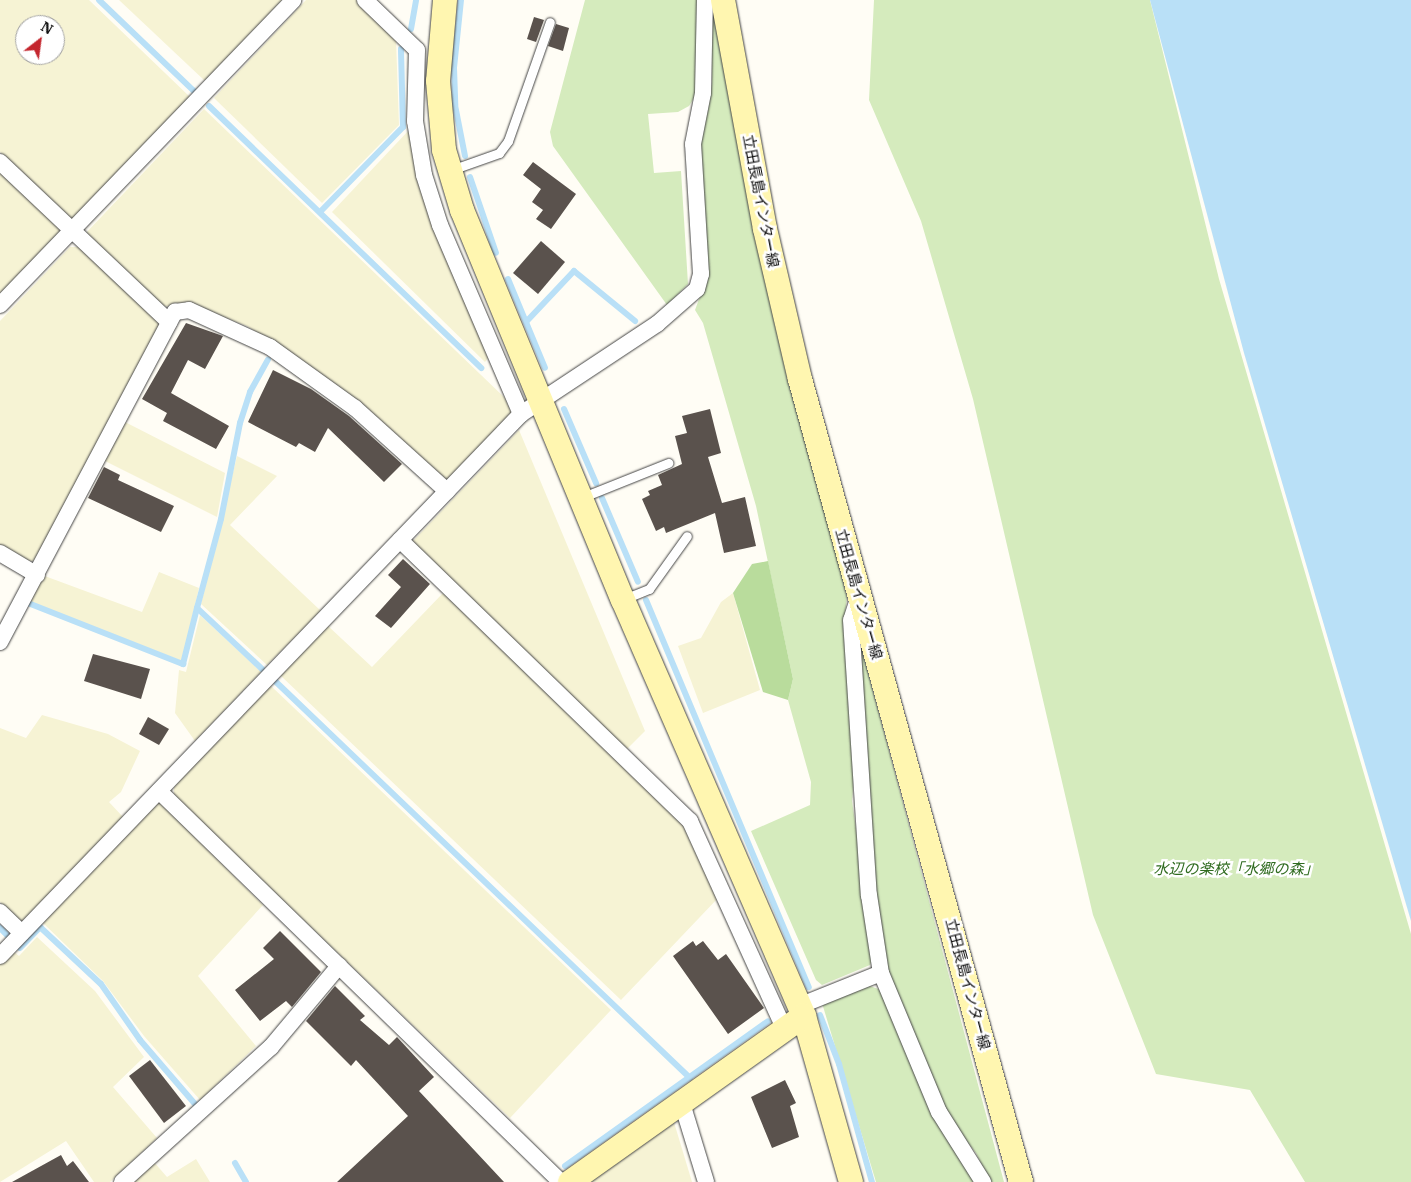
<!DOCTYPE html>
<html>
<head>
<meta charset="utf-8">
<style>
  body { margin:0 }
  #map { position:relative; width:1411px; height:1182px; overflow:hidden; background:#fffdf5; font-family:"IBM Plex Serif","Noto Sans JP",serif }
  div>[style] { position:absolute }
  .farmland>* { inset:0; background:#f6f3d4 }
  .green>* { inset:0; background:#d5ebbd }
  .forest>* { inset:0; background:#b9dc9c }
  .water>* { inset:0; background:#b9e0f7 }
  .stream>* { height:6px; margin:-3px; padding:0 3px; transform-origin:3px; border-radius:3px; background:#b9e0f7 }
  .building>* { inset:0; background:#5a524d }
  .roads { filter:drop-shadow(0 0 1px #444) drop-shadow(0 0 1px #444) }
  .lane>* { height:9px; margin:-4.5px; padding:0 4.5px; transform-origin:4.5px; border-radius:4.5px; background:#fff }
  .street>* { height:16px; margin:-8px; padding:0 8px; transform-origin:8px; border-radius:8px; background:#fff }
  .secondary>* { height:24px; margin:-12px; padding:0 12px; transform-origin:12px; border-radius:12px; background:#fff6b0 }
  span { translate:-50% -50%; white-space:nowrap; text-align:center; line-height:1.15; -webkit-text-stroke:5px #fff; paint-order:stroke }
  .street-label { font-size:15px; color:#111 }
  .park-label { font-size:15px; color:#2f6b1f; font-style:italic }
  .north { position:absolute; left:15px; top:15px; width:50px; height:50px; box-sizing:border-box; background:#fff; border:1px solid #a0a0a0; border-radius:50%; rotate:30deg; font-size:14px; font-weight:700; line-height:20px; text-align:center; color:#111 }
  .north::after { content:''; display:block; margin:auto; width:18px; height:22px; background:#c4262e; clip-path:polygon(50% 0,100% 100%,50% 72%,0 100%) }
</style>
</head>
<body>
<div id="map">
  <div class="farmland">
    <i style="clip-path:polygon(evenodd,0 0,89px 0,190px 97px,73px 219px,68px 219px,0 152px,0 0,25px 25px,55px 25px,55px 55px,25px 55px,25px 25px)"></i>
    <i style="clip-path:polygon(119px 0,282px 0,205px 81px)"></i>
    <i style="clip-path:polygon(306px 0,356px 0,396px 40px,399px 125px,322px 203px,214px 98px)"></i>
    <i style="clip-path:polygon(204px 109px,505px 398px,512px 414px,451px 479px,441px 479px,345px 391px,247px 326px,189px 304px,160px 307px,84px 235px)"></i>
    <i style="clip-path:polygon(409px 130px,488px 358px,485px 362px,332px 212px)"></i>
    <i style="clip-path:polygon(0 172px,61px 230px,0 294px)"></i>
    <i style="clip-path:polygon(70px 247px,81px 247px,158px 321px,160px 333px,37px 560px,27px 562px,0 546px,0 321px)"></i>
    <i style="clip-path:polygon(125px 422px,225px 473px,217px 517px,103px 460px)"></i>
    <i style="clip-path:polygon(519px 430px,645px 731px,625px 751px,412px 542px)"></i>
    <i style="clip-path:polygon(237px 456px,277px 476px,230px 525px,321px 611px,267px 665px,201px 604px)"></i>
    <i style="clip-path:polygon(159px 572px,199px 588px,182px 661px,27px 601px,42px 575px,142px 612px)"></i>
    <i style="clip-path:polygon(443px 593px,689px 830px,719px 897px,621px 1000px,280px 675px,327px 625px,372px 667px)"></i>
    <i style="clip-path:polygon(733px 593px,760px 690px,703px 713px,678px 646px,701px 638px,721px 602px)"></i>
    <i style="clip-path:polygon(200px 615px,261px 672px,195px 741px,175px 713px,179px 670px,186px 672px)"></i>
    <i style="clip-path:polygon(270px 685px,611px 1010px,510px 1118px,174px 796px,174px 785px)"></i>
    <i style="clip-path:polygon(42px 715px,108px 734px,140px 751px,121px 792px,109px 802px,123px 817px,22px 923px,0 902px,0 728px,26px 738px)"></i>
    <i style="clip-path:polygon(159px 801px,263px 905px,198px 976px,256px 1046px,200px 1100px,144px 1036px,103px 981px,42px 922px)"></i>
    <i style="clip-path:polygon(37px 937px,95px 991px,144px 1057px,113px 1087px,157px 1138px,110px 1182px,94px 1182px,66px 1141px,0 1182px,0 963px,12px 950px,19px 956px)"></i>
    <i style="clip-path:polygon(673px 1119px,692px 1182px,589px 1182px)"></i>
    <i style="clip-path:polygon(196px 1159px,210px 1182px,129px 1182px,153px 1161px,167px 1177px)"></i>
  </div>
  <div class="green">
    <i style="clip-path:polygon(585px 0,699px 0,696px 95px,689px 106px,678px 112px,648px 114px,654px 173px,681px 171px,688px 284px,667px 305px,553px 146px,550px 132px)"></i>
    <i style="clip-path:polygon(709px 0,714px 0,756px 233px,847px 597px,844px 623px,856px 757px,852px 801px,874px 954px,870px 965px,822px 985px,816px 980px,751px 831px,810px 805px,811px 782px,788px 700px,793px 679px,756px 506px,703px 323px,695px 310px,708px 275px,699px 141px,712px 83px)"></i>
    <i style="clip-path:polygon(874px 0,1150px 0,1219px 279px,1411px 934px,1411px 1182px,1305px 1182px,1250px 1090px,1156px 1074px,1093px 915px,973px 399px,921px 221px,869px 100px)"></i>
    <i style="clip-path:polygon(856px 627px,1004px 1182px,990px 1182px,976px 1153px,944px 1113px,886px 968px,875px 891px)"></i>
    <i style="clip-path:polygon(870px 986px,881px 990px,979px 1182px,876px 1182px,822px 1003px)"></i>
  </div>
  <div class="forest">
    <i style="clip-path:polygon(768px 561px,793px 679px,788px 700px,763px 692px,733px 593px,752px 564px)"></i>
  </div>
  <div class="water">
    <i style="clip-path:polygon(1150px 0,1411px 0,1411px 921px,1244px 353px)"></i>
  </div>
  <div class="stream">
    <i style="left:99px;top:0;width:132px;rotate:43.8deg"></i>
    <i style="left:461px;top:0;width:68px;rotate:95.9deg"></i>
    <i style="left:454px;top:68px;width:37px;rotate:88deg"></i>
    <i style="left:455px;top:105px;width:52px;rotate:78.9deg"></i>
    <i style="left:411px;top:29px;width:29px;rotate:-80deg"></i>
    <i style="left:209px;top:106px;width:378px;rotate:43.9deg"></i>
    <i style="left:470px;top:177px;width:80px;rotate:71.1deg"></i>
    <i style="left:320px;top:212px;width:119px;rotate:-45.7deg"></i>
    <i style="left:403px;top:127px;width:78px;rotate:-91.5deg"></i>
    <i style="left:508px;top:279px;width:96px;rotate:67.4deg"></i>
    <i style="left:526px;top:322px;width:70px;rotate:-46.7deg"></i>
    <i style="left:574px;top:271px;width:79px;rotate:39.3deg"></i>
    <i style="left:564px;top:409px;width:81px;rotate:66.6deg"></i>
    <i style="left:602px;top:498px;width:91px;rotate:66.8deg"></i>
    <i style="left:646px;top:600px;width:420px;rotate:67.2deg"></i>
    <i style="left:28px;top:603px;width:167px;rotate:21.5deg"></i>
    <i style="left:183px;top:664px;width:58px;rotate:-76deg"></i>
    <i style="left:262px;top:669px;width:89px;rotate:-136.8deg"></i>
    <i style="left:197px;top:608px;width:92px;rotate:-74.9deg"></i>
    <i style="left:221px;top:519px;width:98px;rotate:-78.8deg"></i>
    <i style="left:240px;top:423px;width:33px;rotate:-72deg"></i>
    <i style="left:250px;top:392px;width:37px;rotate:-61deg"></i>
    <i style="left:275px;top:681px;width:574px;rotate:43.73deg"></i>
    <i style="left:0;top:928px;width:10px;rotate:45deg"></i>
    <i style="left:20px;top:948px;width:29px;rotate:-46deg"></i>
    <i style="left:40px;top:927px;width:83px;rotate:43.1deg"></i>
    <i style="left:101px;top:984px;width:68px;rotate:55.1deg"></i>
    <i style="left:140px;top:1040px;width:84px;rotate:49.3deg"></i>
    <i style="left:820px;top:1015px;width:53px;rotate:68.8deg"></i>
    <i style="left:839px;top:1064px;width:123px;rotate:74.4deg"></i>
    <i style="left:235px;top:1163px;width:22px;rotate:60deg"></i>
    <i style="left:565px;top:1166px;width:249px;rotate:-35.5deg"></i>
  </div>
  <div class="building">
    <i style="clip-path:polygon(534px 17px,544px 20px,536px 42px,527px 39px)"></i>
    <i style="clip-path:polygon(556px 24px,569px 28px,563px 51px,548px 46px)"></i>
    <i style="clip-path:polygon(533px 162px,576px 194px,551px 229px,536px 219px,543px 210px,532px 202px,541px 189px,523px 175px)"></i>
    <i style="clip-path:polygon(541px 241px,565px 262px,538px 294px,513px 273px)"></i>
    <i style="clip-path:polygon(186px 323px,223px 336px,205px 369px,188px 360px,171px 393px,229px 426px,216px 449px,163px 421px,167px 413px,142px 399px)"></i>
    <i style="clip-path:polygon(273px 370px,311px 389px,349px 416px,402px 464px,384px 482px,328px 428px,315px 452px,299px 443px,296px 447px,248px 422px)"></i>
    <i style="clip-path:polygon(710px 409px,721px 453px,708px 457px,722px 503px,745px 497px,756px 546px,724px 553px,715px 513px,666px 533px,664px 527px,656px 531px,642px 499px,650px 495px,648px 491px,662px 485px,658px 475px,682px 464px,675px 436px,687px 433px,682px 416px)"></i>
    <i style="clip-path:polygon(104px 467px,120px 475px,118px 480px,174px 506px,161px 532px,88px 498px)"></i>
    <i style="clip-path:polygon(403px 559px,430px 584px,391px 628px,375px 616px,401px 587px,388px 575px)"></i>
    <i style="clip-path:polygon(93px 654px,150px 669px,141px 699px,84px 681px)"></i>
    <i style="clip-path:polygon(148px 717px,169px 729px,159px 745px,139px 734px)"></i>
    <i style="clip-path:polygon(280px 931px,321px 972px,292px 1007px,286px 1001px,260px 1021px,235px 990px,274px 959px,263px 948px)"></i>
    <i style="clip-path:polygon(693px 941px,696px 946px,703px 941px,718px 960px,726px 954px,764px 1008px,728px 1034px,673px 956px)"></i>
    <i style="clip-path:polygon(335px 986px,365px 1016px,360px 1020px,389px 1045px,397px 1037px,434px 1077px,419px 1091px,504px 1182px,337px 1182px,408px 1116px,356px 1060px,351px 1066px,306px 1021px)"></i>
    <i style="clip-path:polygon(150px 1060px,186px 1106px,164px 1123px,129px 1076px)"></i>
    <i style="clip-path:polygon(785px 1080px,796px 1103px,790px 1106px,799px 1137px,772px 1148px,751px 1097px)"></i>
    <i style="clip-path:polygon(61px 1155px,67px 1166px,73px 1161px,89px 1182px,12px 1182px)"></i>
  </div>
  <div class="roads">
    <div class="lane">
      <i style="left:451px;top:170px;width:51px;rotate:-19.5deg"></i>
      <i style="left:499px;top:153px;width:15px;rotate:-53deg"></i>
      <i style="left:508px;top:141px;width:126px;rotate:-70.6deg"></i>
      <i style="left:583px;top:497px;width:92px;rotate:-21.8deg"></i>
      <i style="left:624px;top:599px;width:27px;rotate:-22deg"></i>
      <i style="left:649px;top:589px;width:65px;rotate:-54.4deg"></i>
    </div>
    <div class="street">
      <i style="left:365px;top:0;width:72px;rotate:43.9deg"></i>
      <i style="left:417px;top:50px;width:71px;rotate:91.6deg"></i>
      <i style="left:415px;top:121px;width:55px;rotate:80.5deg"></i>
      <i style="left:424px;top:175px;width:52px;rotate:72.3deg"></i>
      <i style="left:440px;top:225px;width:206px;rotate:66.8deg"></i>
      <i style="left:0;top:162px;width:233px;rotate:43.4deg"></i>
      <i style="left:0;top:305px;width:423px;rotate:-46.1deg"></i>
      <i style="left:400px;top:540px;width:404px;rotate:44.1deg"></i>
      <i style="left:690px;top:821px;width:230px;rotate:65.6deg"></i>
      <i style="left:0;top:553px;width:43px;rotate:30.7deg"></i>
      <i style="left:859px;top:596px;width:25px;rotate:108deg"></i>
      <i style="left:851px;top:620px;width:276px;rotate:86.3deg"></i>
      <i style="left:869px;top:895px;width:79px;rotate:81.3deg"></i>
      <i style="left:881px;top:973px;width:151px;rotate:67.4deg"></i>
      <i style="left:939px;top:1112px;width:83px;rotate:57.8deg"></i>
      <i style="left:0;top:642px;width:374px;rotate:-62.1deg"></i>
      <i style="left:175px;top:312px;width:14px;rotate:-8deg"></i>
      <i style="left:189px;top:310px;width:89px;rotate:24.6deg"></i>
      <i style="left:270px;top:347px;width:105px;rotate:35.7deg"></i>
      <i style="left:355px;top:408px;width:124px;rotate:42.1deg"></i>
      <i style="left:159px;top:791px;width:561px;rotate:44.21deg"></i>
      <i style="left:0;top:912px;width:30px;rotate:44deg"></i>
      <i style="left:0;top:956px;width:752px;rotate:-46.13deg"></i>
      <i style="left:521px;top:414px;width:163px;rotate:-33.5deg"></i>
      <i style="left:657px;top:324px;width:53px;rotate:-41.2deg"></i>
      <i style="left:697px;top:289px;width:16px;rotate:-75deg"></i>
      <i style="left:701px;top:274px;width:130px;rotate:-93.5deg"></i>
      <i style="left:693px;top:144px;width:52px;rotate:-78.9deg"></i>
      <i style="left:703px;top:93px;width:93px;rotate:-88.8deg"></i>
      <i style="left:799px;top:1006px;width:88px;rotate:-21.9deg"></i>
      <i style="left:681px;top:1100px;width:86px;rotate:73deg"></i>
      <i style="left:122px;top:1182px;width:201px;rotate:-42.2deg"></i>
      <i style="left:271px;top:1047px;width:106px;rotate:-50deg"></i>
    </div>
    <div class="secondary">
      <i style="left:445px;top:0;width:81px;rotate:94.9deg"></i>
      <i style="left:438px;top:81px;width:69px;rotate:85deg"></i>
      <i style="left:444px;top:150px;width:63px;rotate:73.3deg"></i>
      <i style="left:462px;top:210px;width:422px;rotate:67.6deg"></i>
      <i style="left:623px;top:600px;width:454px;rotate:66.5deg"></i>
      <i style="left:804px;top:1016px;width:173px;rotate:74.2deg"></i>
      <i style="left:723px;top:0;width:233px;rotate:79.6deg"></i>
      <i style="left:765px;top:229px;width:154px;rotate:76.9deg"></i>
      <i style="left:800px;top:379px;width:833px;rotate:74.61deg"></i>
      <i style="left:570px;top:1182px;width:287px;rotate:-35.4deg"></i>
    </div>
  </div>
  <div class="street-label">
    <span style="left:761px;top:201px;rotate:79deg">立田長島インター線</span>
    <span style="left:859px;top:594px;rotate:74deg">立田長島インター線</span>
    <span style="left:968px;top:984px;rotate:75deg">立田長島インター線</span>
  </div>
  <div class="park-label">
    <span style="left:1236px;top:869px">水辺の楽校「水郷の森」</span>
  </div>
  <div class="north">N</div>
</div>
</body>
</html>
